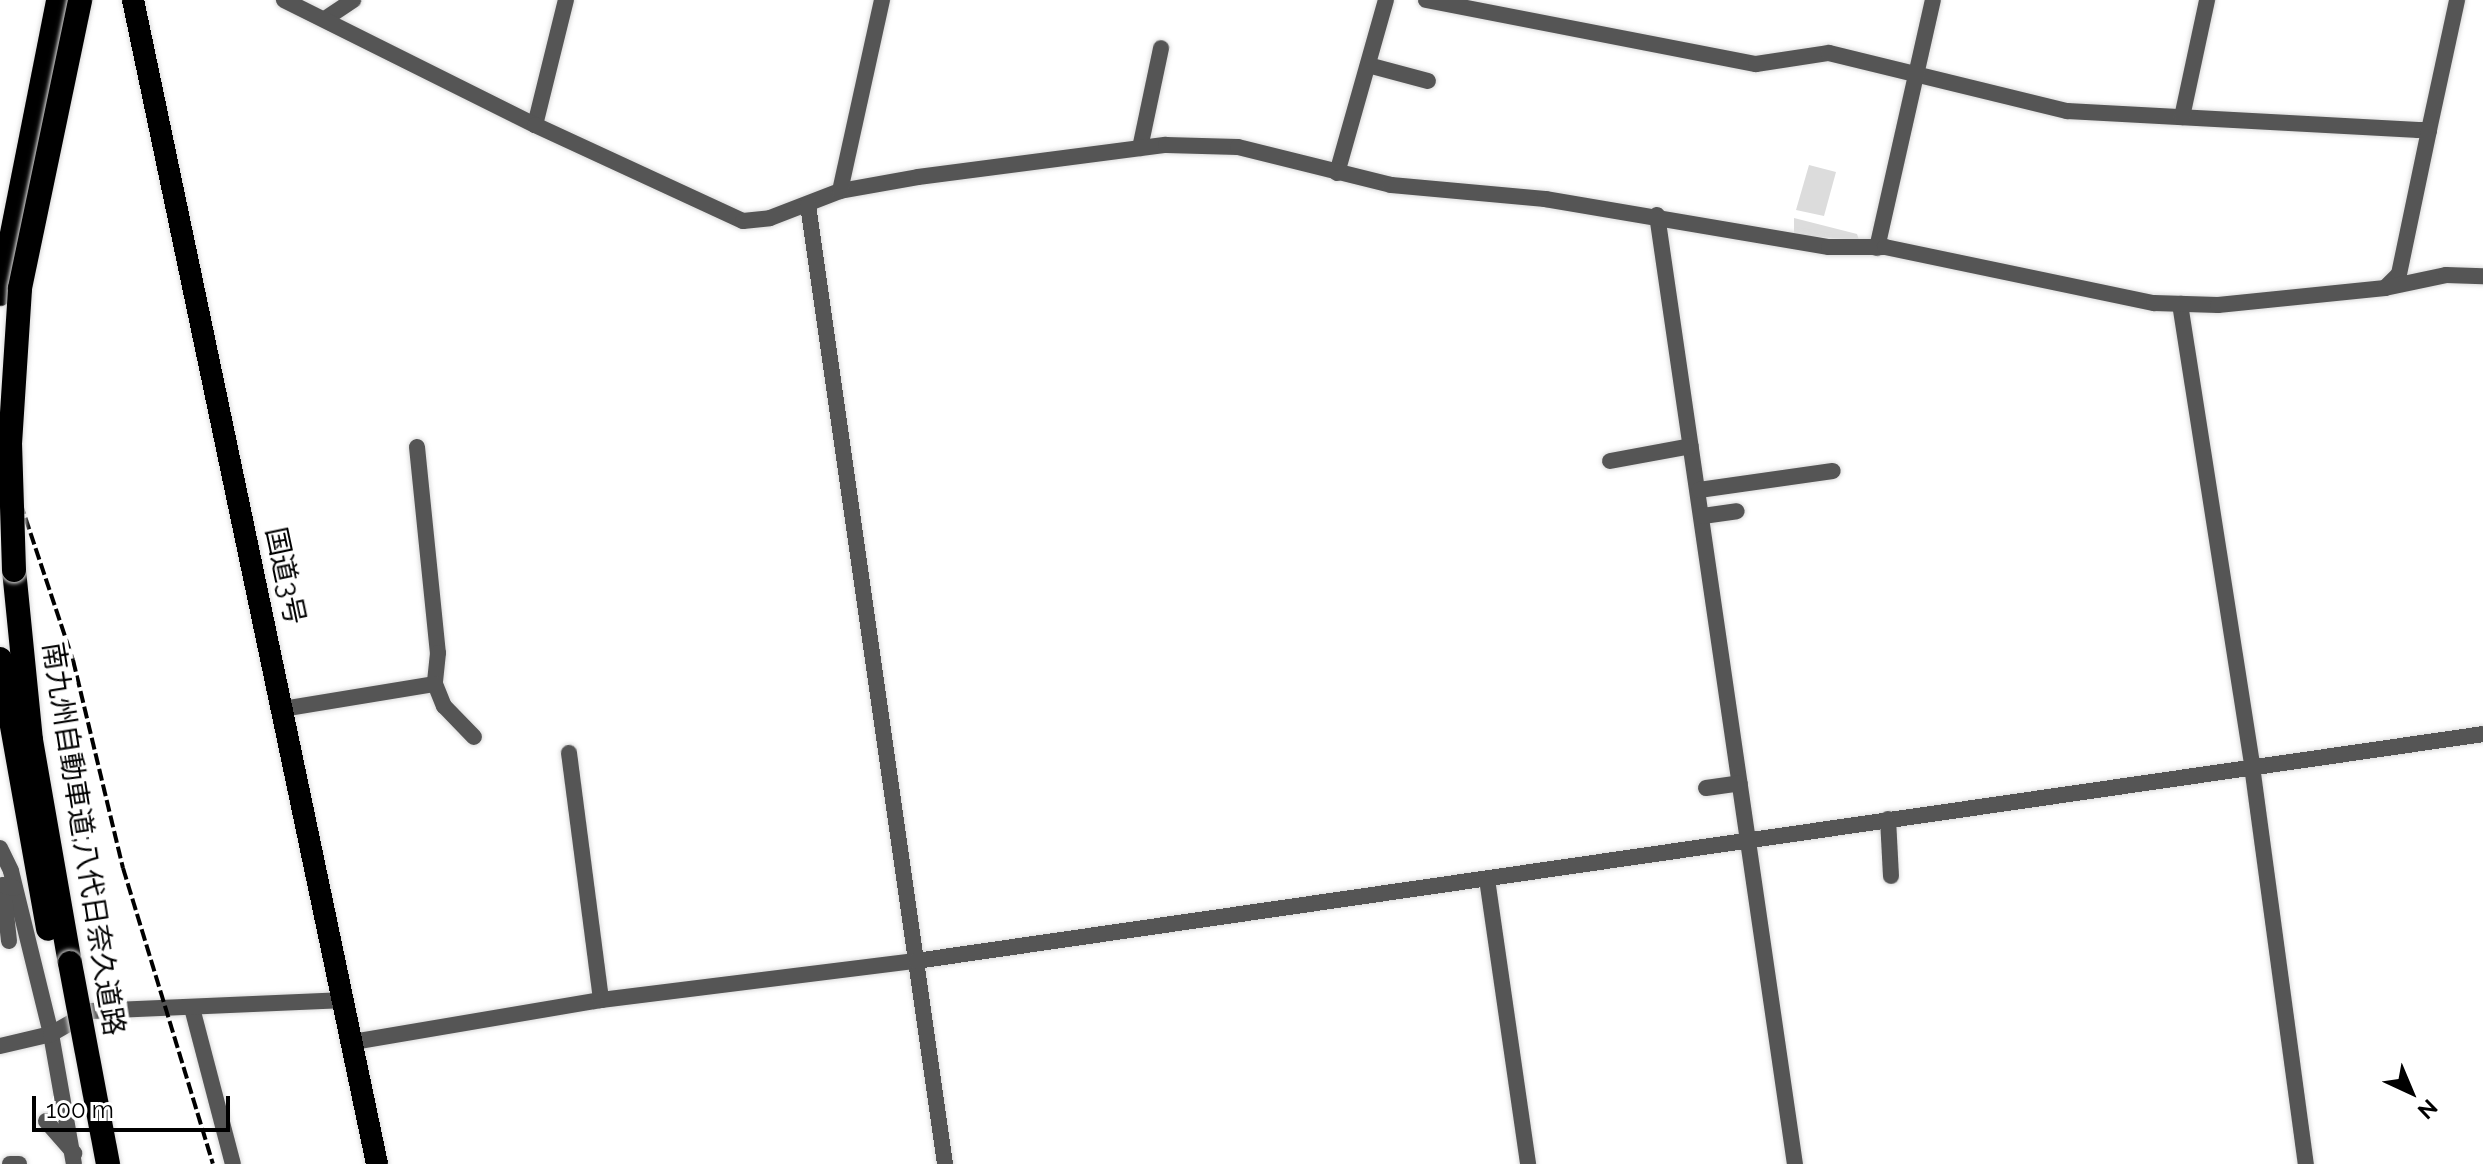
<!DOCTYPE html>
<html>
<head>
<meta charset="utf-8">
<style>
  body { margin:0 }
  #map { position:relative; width:2483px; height:1164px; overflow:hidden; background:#fff; font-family:Raleway,"Noto Sans JP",sans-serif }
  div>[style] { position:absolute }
  .green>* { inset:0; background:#dcdcdc }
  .roads { filter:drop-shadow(0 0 2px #dbdbdb) drop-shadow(0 0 2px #dbdbdb) }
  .minor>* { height:16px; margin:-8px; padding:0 8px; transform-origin:8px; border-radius:8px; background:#555 }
  .tertiary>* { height:16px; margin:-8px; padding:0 8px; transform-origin:8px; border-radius:8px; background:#555 }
  .trunk>* { height:22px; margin:-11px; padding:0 11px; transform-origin:11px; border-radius:11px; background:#000 }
  .motorway>* { height:24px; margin:-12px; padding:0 12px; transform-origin:12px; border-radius:12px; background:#000 }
  .rail>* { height:4px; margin-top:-2px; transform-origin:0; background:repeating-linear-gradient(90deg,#000 0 12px,transparent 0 16px) }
  .bridges { filter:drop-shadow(0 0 2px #dbdbdb) drop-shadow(0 0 2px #dbdbdb) }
  .motorway-bridge>* { height:24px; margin:-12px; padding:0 12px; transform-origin:12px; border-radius:12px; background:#000 }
  span { translate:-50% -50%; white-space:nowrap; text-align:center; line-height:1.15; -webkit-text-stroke:8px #fff; paint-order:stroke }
  .street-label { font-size:28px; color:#000 }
  .north { position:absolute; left:2371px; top:1052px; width:80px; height:80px; -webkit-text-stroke:6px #fff; paint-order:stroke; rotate:136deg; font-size:22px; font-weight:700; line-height:32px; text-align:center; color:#000 }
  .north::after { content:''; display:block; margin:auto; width:28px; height:36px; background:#000; clip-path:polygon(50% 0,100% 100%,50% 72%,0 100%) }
  .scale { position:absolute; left:32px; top:1096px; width:198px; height:36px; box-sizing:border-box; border:4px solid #000; border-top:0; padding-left:10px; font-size:24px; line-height:28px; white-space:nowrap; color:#000; -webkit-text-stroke:6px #fff; paint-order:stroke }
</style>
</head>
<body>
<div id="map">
  <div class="green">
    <i style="clip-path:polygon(1809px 165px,1836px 172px,1824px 216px,1796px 210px)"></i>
    <i style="clip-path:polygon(1794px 218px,1857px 234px,1859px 240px,1794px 235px)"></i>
  </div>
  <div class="roads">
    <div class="minor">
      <i style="left:1426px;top:0;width:336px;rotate:11deg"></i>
      <i style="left:1756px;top:64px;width:74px;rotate:-8.6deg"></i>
      <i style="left:1829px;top:53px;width:245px;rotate:13.7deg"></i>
      <i style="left:2067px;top:111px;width:352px;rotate:3.1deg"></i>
      <i style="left:2418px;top:130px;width:11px"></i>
      <i style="left:2429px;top:130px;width:133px;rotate:-77.8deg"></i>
      <i style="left:325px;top:19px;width:34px;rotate:-34deg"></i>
      <i style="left:1368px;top:65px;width:62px;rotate:14.9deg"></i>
      <i style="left:2182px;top:117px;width:120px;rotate:-77.9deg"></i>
      <i style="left:535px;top:125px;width:129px;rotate:-76.1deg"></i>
      <i style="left:1140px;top:148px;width:102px;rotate:-78.1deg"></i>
      <i style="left:1337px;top:173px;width:180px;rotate:-74.2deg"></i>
      <i style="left:1657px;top:215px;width:959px;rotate:81.73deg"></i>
      <i style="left:1877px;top:248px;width:254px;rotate:-77.3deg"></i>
      <i style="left:2385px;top:288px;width:20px;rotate:-45deg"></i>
      <i style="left:2399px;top:274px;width:147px;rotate:-78.2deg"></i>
      <i style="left:2180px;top:304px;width:468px;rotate:81.1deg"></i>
      <i style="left:2252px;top:766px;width:402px;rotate:82.3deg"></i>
      <i style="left:417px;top:447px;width:207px;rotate:84.2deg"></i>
      <i style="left:438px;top:653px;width:31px;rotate:96deg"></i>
      <i style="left:435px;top:684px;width:24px;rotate:68deg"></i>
      <i style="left:444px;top:706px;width:43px;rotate:45.9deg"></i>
      <i style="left:1610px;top:461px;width:82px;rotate:-10.5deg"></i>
      <i style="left:1699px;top:490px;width:135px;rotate:-8.1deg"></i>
      <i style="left:1703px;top:516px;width:34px;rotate:-8deg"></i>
      <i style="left:282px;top:709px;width:155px;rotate:-9.3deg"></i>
      <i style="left:569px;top:753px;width:249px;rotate:82.6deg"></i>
      <i style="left:1706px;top:788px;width:34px;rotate:-8deg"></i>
      <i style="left:1888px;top:819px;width:57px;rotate:87deg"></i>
      <i style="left:0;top:848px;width:25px;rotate:64deg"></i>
      <i style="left:11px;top:871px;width:168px;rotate:76.2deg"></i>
      <i style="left:51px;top:1034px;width:132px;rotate:80deg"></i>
      <i style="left:1487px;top:879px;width:288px;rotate:81.8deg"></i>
      <i style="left:9px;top:941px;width:56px;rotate:-96.1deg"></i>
      <i style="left:3px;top:885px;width:12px;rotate:14deg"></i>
      <i style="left:192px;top:1008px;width:161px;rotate:75.3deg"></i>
      <i style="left:353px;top:1042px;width:252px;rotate:-9.6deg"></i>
      <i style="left:601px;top:1000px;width:317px;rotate:-7.1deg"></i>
      <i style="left:0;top:1046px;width:52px;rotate:-13.2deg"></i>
      <i style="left:51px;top:1034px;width:46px;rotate:-29.9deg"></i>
      <i style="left:91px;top:1011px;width:249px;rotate:-2.5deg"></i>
      <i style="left:46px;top:1121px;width:43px;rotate:48.8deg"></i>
      <i style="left:10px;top:1164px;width:9px"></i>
    </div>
    <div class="tertiary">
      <i style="left:284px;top:0;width:280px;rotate:26.5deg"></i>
      <i style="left:535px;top:125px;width:229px;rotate:24.8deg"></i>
      <i style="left:743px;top:221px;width:27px;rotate:-6deg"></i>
      <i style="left:770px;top:218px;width:75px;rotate:-21.1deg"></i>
      <i style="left:840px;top:191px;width:79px;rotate:-10.2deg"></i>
      <i style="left:918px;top:177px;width:250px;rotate:-7.4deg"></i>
      <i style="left:1166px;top:145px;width:72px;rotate:1.6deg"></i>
      <i style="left:1238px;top:147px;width:158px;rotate:13.9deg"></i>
      <i style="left:1391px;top:185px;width:155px;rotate:5.2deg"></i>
      <i style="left:1545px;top:199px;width:288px;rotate:9.6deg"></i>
      <i style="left:1829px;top:247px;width:56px"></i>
      <i style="left:1885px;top:247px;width:275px;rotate:11.8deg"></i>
      <i style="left:2154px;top:303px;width:64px;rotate:1.8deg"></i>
      <i style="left:2218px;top:305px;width:168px;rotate:-5.8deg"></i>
      <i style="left:2385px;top:288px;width:62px;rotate:-12deg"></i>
      <i style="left:2446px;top:275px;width:37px;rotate:2deg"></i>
      <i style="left:840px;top:191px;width:196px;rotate:-77.6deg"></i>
      <i style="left:808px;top:205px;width:969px;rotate:81.87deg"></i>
      <i style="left:916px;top:961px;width:1583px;rotate:-8.24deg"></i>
    </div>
    <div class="trunk">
      <i style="left:133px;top:0;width:1189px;rotate:78.16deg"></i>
    </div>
    <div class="motorway">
      <i style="left:0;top:294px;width:300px;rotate:-78.8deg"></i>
      <i style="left:14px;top:570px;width:171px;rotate:84.3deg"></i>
      <i style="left:31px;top:740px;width:226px;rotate:80.1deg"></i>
      <i style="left:0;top:659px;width:274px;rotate:79.9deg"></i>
    </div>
  </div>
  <div class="rail">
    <i style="left:0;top:442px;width:230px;rotate:71.5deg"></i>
    <i style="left:73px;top:660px;width:214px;rotate:76.5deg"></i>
    <i style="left:123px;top:868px;width:309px;rotate:73.1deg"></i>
  </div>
  <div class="bridges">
    <div class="motorway-bridge">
      <i style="left:14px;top:570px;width:126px;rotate:-91.8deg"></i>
      <i style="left:10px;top:444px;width:156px;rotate:-86.3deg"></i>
      <i style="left:20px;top:288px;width:294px;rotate:-78.2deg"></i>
      <i style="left:70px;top:963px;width:205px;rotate:79.3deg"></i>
    </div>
  </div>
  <div class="street-label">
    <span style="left:285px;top:576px;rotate:78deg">国道3号</span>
    <span style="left:83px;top:839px;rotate:81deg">南九州自動車道;八代日奈久道路</span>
  </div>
  <div class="north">N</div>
  <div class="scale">100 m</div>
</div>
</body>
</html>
